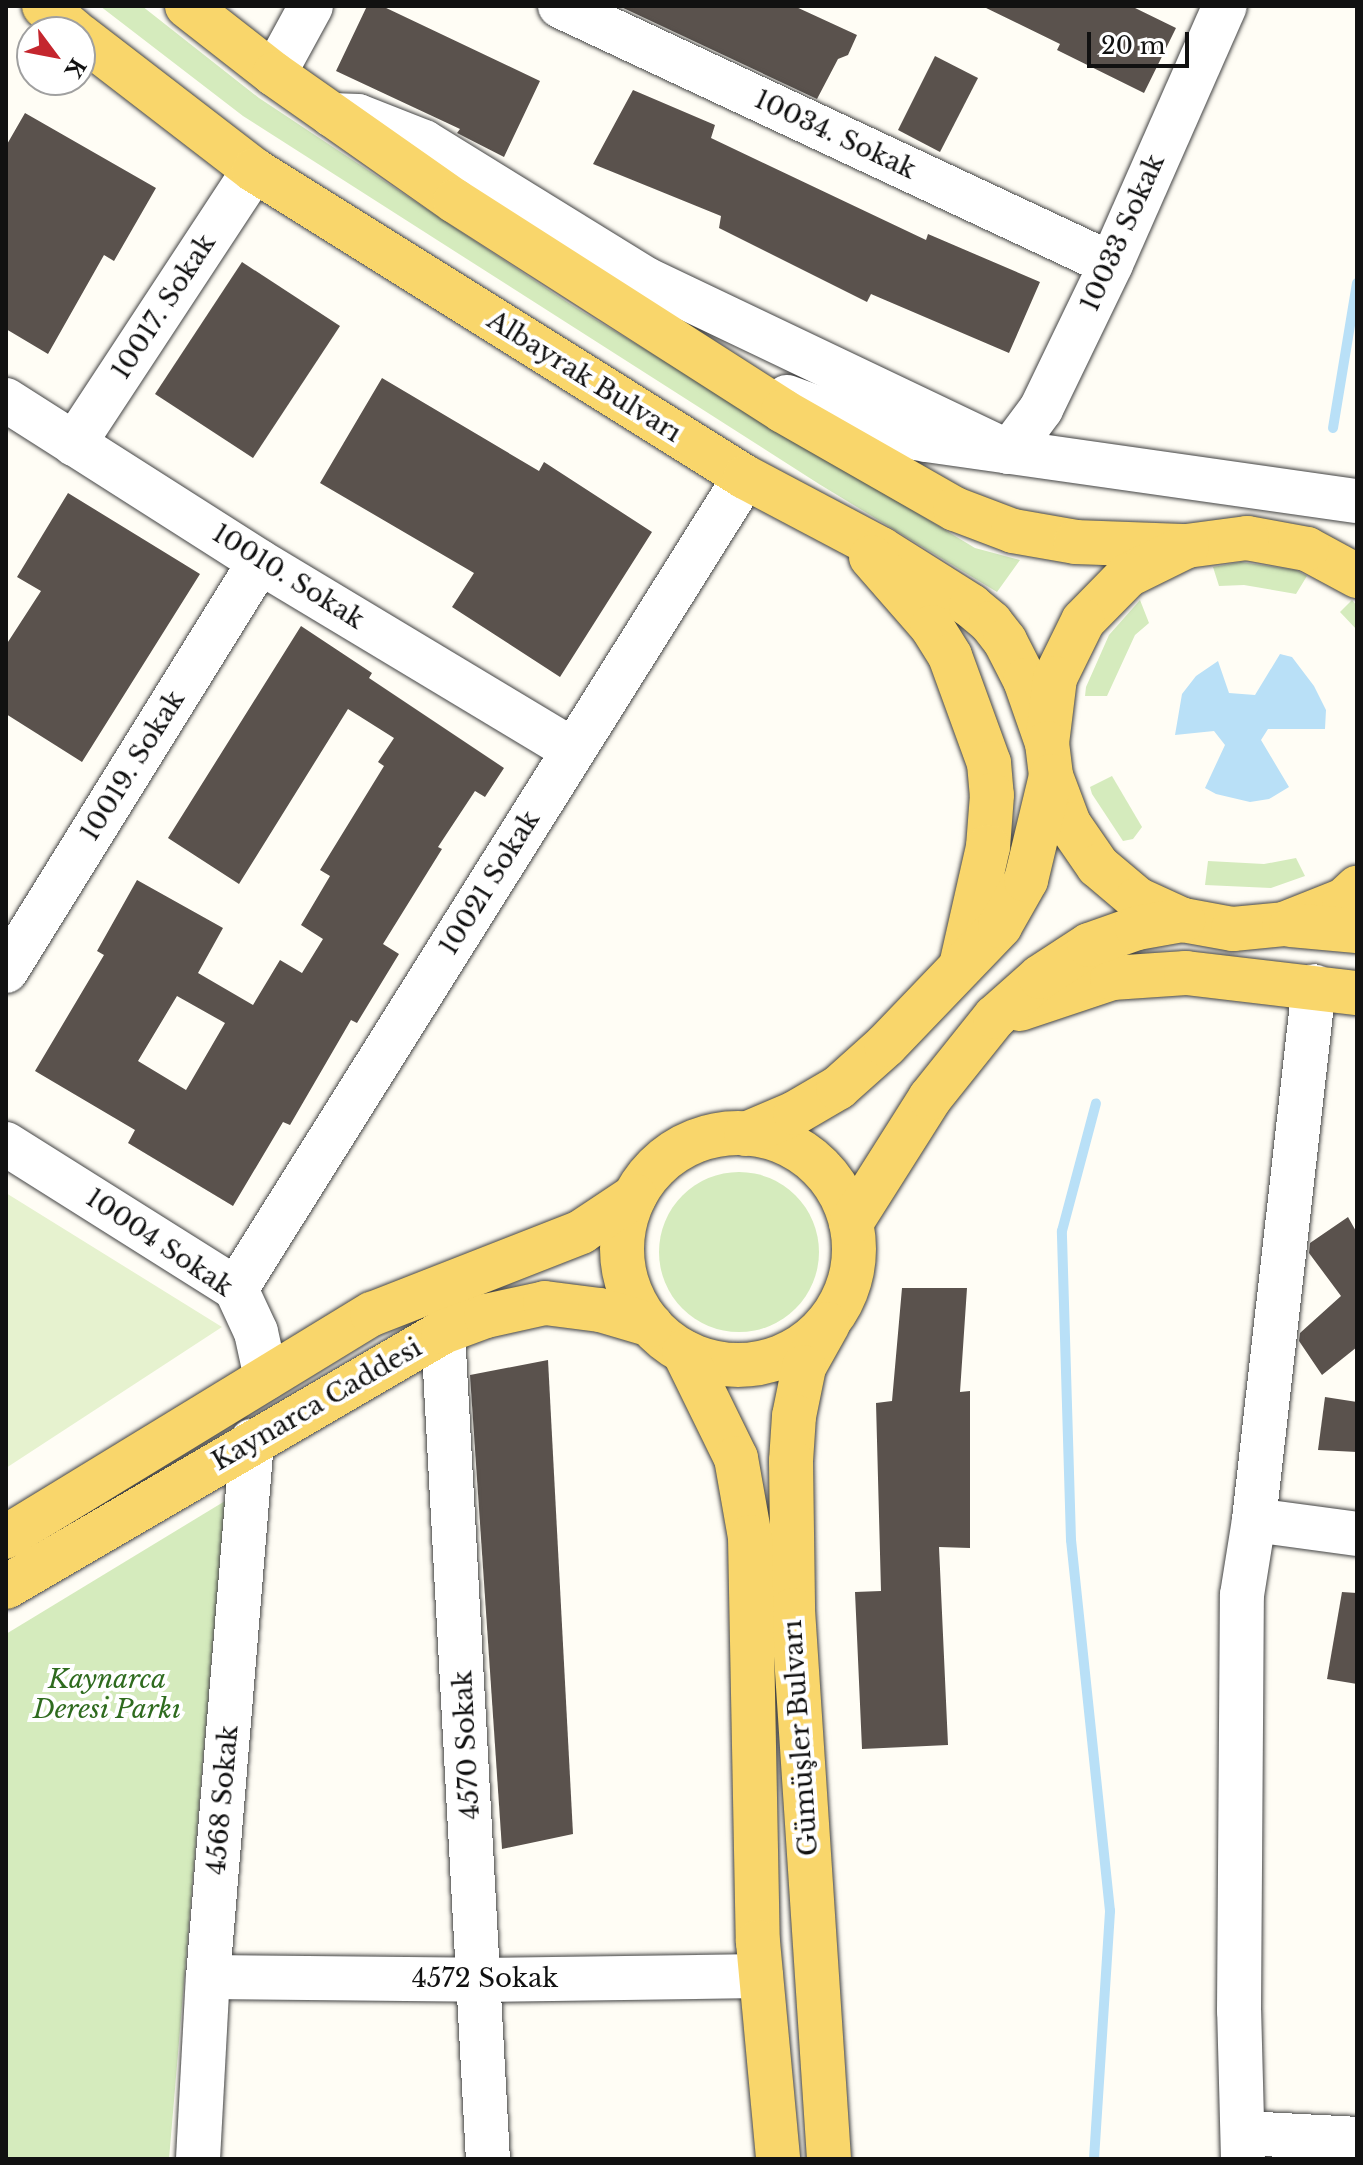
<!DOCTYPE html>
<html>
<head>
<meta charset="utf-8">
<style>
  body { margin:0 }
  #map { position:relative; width:1363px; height:2165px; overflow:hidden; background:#fffdf5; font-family:"Libre Baskerville",serif }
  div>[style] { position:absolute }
  .green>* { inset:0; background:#d5ebbd }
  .round { border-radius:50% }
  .pitch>* { inset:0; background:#e6f2cf }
  .water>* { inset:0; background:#b9e0f7 }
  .stream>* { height:10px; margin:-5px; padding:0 5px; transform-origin:5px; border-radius:5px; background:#b9e0f7 }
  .building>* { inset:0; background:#5a524d }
  .roads { filter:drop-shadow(0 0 2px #444) drop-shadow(0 0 2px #444) }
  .minor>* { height:44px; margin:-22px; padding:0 22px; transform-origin:22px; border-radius:22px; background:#fff }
  .major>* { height:44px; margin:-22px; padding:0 22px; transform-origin:22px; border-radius:22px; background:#f9d66b }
  .major>.ring { margin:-22px; padding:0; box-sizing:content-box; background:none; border:44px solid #f9d66b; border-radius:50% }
  span { translate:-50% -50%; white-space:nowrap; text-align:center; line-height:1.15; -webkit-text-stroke:8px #fff; paint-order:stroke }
  .street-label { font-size:26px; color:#111 }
  .park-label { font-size:26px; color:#2f6b1f; font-style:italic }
  .frame { position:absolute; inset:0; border:8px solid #111; pointer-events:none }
  .north { position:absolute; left:16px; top:16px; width:80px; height:80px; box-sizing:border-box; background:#fff; border:2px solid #a0a0a0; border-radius:50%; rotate:122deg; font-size:22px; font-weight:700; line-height:32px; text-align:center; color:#111 }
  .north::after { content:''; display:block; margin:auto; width:28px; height:36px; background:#c4262e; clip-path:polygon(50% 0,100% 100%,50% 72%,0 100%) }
  .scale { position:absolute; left:1087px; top:32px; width:102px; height:36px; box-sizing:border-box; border:4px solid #111; border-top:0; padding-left:10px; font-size:24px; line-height:28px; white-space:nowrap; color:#111; -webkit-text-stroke:6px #fff; paint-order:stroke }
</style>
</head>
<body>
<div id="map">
  <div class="green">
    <i style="clip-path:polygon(100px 6px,142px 6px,259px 98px,573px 306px,975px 548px,1020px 560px,997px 592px,819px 484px,243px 116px)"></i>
    <i style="clip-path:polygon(1241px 562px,1296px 570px,1307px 576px,1296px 594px,1244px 585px,1219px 586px,1213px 567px)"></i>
    <i style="clip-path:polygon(1140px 600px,1149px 623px,1135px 635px,1107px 696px,1085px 696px,1086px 687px,1109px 635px)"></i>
    <i style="clip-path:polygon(1352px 600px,1357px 606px,1357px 630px,1340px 612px)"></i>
    <i style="clip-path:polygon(1112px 776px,1142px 827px,1133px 839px,1123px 841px,1092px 794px,1090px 787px)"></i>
    <i style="clip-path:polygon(1296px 858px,1305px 876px,1271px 888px,1205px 885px,1208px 861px,1264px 864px)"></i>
    <i class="round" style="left:659px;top:1172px;width:160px;height:160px"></i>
    <i style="clip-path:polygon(225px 1501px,169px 2159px,6px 2159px,6px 1634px)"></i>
  </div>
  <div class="pitch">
    <i style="clip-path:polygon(6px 1193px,222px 1327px,6px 1468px)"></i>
  </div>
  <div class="water">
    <i style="clip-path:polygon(1280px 654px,1292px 657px,1314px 686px,1326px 710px,1325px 729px,1268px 729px,1261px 740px,1289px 787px,1269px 799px,1250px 802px,1216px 794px,1205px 788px,1225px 745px,1214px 731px,1175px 735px,1182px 694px,1196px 676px,1218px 661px,1229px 693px,1255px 695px)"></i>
  </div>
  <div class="stream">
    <i style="left:1333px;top:428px;width:147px;rotate:-80.6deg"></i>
    <i style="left:1094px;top:2159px;width:249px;rotate:-86.3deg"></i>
    <i style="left:1110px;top:1911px;width:373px;rotate:-96deg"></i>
    <i style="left:1071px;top:1540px;width:309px;rotate:-91.7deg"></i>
    <i style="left:1062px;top:1231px;width:132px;rotate:-75.1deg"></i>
  </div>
  <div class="building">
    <i style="clip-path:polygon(367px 6px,382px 6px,540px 81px,504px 157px,457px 133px,460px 129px,336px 71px)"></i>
    <i style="clip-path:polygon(619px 6px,794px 6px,857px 35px,848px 55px,838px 59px,817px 99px)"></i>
    <i style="clip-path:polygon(982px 6px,1131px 6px,1176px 28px,1144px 93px,1057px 50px,1060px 44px)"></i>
    <i style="clip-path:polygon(935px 56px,978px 78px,940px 152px,898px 130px)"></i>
    <i style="clip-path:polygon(633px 90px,715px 125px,711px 138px,926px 240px,928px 234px,1040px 282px,1009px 353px,871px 294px,867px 302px,719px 228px,721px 216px,593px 164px)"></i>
    <i style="clip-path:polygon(25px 113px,156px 188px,114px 261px,104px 255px,48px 354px,6px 329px,6px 146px)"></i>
    <i style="clip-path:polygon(242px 262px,340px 326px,253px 458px,155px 394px)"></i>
    <i style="clip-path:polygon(382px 378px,539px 471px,544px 462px,652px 532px,560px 677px,452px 607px,474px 573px,320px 483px)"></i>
    <i style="clip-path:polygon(68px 493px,200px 574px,82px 762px,6px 714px,6px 645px,41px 591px,17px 577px)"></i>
    <i style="clip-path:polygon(evenodd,301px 626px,372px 673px,369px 678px,504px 768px,485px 797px,475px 791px,438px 847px,442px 849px,383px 944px,399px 954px,357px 1023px,351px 1020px,290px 1125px,283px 1122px,233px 1206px,128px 1143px,135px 1130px,35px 1071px,104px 955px,97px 951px,137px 880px,223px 928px,198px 973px,253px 1005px,280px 960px,302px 973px,323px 939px,301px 925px,330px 876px,320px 870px,384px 766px,378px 762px,394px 738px,348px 709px,239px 884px,168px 838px,301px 626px,177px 996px,225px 1023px,186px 1090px,138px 1061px,177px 996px)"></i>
    <i style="clip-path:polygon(1348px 1217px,1357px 1233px,1357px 1347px,1322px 1375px,1299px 1341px,1300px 1333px,1341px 1296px,1309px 1253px,1310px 1243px)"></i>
    <i style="clip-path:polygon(902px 1288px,967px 1288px,960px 1392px,970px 1391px,970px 1548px,939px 1547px,948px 1745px,862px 1749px,855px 1592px,881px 1591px,876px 1403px,892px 1401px)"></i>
    <i style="clip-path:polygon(548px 1360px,573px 1834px,502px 1849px,470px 1375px)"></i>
    <i style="clip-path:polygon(1325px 1397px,1357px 1402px,1357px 1452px,1318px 1450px)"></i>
    <i style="clip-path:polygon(1342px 1592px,1357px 1593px,1357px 1684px,1327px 1679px)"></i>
  </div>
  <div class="roads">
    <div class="minor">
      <i style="left:560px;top:6px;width:608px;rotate:25.09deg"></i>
      <i style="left:274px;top:74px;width:77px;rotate:-61.4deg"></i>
      <i style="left:332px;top:115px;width:26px;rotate:2deg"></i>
      <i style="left:358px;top:116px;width:71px;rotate:21.5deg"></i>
      <i style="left:424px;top:142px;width:261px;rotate:31.7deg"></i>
      <i style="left:646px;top:279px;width:402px;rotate:25.5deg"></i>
      <i style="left:1009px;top:452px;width:54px;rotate:-53.3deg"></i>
      <i style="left:1041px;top:409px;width:161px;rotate:-64.2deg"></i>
      <i style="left:1111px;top:264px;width:282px;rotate:-66.2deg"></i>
      <i style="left:787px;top:397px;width:102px;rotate:20deg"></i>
      <i style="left:883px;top:432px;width:45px;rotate:10.3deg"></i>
      <i style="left:927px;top:440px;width:434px;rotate:8.1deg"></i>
      <i style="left:6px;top:400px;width:301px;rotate:32.5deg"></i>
      <i style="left:260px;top:562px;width:365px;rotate:31deg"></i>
      <i style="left:74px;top:444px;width:328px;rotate:-56.7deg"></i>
      <i style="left:6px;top:971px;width:481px;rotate:-58.2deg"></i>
      <i style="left:6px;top:1144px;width:272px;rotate:32.2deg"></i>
      <i style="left:236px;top:1289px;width:47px;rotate:65.1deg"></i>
      <i style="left:256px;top:1332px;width:47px;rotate:77.7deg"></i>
      <i style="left:236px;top:1289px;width:958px;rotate:-57.92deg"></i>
      <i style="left:443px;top:1332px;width:828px;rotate:86.89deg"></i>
      <i style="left:1254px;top:1520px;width:104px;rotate:7.7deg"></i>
      <i style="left:208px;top:1977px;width:272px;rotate:0.6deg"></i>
      <i style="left:480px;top:1980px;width:281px;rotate:-0.8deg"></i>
      <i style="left:1244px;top:2133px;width:113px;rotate:3deg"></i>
      <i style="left:198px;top:2159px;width:182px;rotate:-86.9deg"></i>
      <i style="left:208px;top:1977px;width:538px;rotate:-85.31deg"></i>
      <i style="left:1243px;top:2159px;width:148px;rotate:-91.5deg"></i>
      <i style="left:1239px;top:2011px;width:416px;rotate:-89.6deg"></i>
      <i style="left:1242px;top:1595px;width:76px;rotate:-80.9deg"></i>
      <i style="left:1254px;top:1520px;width:537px;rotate:-83.59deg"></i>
    </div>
    <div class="major">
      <i style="left:44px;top:6px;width:40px;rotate:40deg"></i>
      <i style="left:187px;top:6px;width:110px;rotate:38deg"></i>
      <i style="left:274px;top:74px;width:221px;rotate:35.1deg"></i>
      <i style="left:455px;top:201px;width:389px;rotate:32.6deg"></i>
      <i style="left:783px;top:411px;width:198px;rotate:29.7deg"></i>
      <i style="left:955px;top:509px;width:62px;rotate:20.8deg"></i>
      <i style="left:1013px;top:531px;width:64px;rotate:9.9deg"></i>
      <i style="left:1076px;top:542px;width:111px;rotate:2.1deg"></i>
      <i style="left:80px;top:36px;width:220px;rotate:37.6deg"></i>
      <i style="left:254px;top:170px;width:579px;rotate:32.02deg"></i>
      <i style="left:745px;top:477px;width:154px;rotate:27.9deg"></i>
      <i style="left:881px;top:549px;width:107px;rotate:32.3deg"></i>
      <i style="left:971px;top:606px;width:26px;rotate:40deg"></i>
      <i style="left:991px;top:623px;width:23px;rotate:52deg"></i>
      <i style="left:1005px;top:641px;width:44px;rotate:62.9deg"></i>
      <i style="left:1025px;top:680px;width:67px;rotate:70.8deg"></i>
      <i style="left:871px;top:557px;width:93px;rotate:48.9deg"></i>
      <i style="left:932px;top:627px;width:34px;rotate:58deg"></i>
      <i style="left:950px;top:656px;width:114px;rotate:70deg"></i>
      <i style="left:989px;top:763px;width:32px;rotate:85deg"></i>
      <i style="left:992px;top:795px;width:52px;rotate:94.4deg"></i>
      <i style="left:988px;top:847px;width:122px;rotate:102.8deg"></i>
      <i style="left:1357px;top:576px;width:57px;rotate:-151.6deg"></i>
      <i style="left:1307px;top:549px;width:61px;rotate:-169.6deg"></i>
      <i style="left:1247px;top:538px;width:61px;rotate:172.4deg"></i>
      <i style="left:1187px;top:546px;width:66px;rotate:153.8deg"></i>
      <i style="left:1128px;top:575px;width:64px;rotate:134.4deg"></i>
      <i style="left:1083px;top:621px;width:64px;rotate:116.2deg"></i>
      <i style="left:1055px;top:678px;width:65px;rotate:97deg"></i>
      <i style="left:1047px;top:743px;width:33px;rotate:83deg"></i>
      <i style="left:1051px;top:776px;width:51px;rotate:69.4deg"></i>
      <i style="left:1069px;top:824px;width:51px;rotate:55.4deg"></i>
      <i style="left:1098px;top:866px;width:51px;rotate:40.2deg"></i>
      <i style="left:1137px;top:899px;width:51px;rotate:24.5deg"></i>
      <i style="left:1183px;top:920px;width:51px;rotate:10.2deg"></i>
      <i style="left:1233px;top:929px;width:51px;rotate:-5.6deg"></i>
      <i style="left:1284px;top:924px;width:65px;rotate:-21.8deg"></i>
      <i style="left:1344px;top:900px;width:18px;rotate:-43deg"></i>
      <i style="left:1291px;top:925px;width:66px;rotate:5.2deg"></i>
      <i style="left:1020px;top:1009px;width:97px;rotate:-18.6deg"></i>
      <i style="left:1112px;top:978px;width:74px;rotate:-3.9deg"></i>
      <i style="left:1186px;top:973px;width:172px;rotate:6.7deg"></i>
      <i class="ring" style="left:622px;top:1133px;width:188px;height:188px"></i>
      <i style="left:746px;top:1134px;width:53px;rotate:-23.2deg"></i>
      <i style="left:795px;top:1113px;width:50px;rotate:-30.2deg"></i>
      <i style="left:838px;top:1088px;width:64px;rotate:-41.9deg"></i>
      <i style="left:886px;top:1045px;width:165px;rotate:-46.2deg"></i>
      <i style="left:1000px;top:926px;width:53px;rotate:-60.5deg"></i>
      <i style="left:1026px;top:880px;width:107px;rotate:-76.5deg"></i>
      <i style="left:851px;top:1223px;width:148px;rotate:-57.7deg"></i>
      <i style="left:930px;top:1098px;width:104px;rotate:-51.3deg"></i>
      <i style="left:995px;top:1017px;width:60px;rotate:-41.6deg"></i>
      <i style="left:1040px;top:977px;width:59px;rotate:-33.1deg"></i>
      <i style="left:1089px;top:945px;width:51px;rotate:-19.5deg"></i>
      <i style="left:1137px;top:928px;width:47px;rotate:-9.9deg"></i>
      <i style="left:828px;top:1324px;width:49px;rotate:119.2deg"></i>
      <i style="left:804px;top:1367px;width:50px;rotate:101.5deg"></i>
      <i style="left:794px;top:1416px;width:45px;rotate:93.8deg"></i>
      <i style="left:791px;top:1461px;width:149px;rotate:89.2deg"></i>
      <i style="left:793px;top:1610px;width:550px;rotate:86.25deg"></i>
      <i style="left:684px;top:1352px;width:118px;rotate:63.9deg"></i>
      <i style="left:736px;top:1458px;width:80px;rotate:80deg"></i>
      <i style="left:750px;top:1537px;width:405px;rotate:88.9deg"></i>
      <i style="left:758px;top:1942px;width:218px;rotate:84.7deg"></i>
      <i style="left:6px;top:1537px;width:429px;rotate:-31.4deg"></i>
      <i style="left:372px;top:1314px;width:225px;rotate:-21.4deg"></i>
      <i style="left:581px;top:1232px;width:65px;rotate:-33.7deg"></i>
      <i style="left:6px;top:1587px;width:506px;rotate:-30.26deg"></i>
      <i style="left:443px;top:1332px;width:46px;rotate:-20.4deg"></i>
      <i style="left:486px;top:1316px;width:60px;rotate:-12.4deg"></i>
      <i style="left:545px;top:1303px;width:55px;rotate:7.3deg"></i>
      <i style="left:600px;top:1310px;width:53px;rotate:16.4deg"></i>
    </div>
  </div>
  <div class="street-label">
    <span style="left:835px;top:135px;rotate:25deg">10034. Sokak</span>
    <span style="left:1123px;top:233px;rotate:-66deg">10033 Sokak</span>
    <span style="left:164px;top:307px;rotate:-57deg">10017. Sokak</span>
    <span style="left:584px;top:377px;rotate:32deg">Albayrak Bulvarı</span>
    <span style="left:288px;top:577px;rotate:32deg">10010. Sokak</span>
    <span style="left:133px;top:766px;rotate:-58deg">10019. Sokak</span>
    <span style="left:490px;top:883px;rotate:-58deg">10021 Sokak</span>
    <span style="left:159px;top:1243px;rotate:34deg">10004 Sokak</span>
    <span style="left:317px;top:1405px;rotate:-30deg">Kaynarca Caddesi</span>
    <span style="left:801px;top:1738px;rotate:-94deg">Gümüşler Bulvarı</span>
    <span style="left:467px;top:1745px;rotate:-93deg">4570 Sokak</span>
    <span style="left:223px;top:1800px;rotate:-85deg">4568 Sokak</span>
    <span style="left:485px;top:1979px">4572 Sokak</span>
  </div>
  <div class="park-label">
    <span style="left:107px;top:1695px">Kaynarca<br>Deresi Parkı</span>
  </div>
  <div class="frame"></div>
  <div class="north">K</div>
  <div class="scale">20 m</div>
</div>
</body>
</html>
